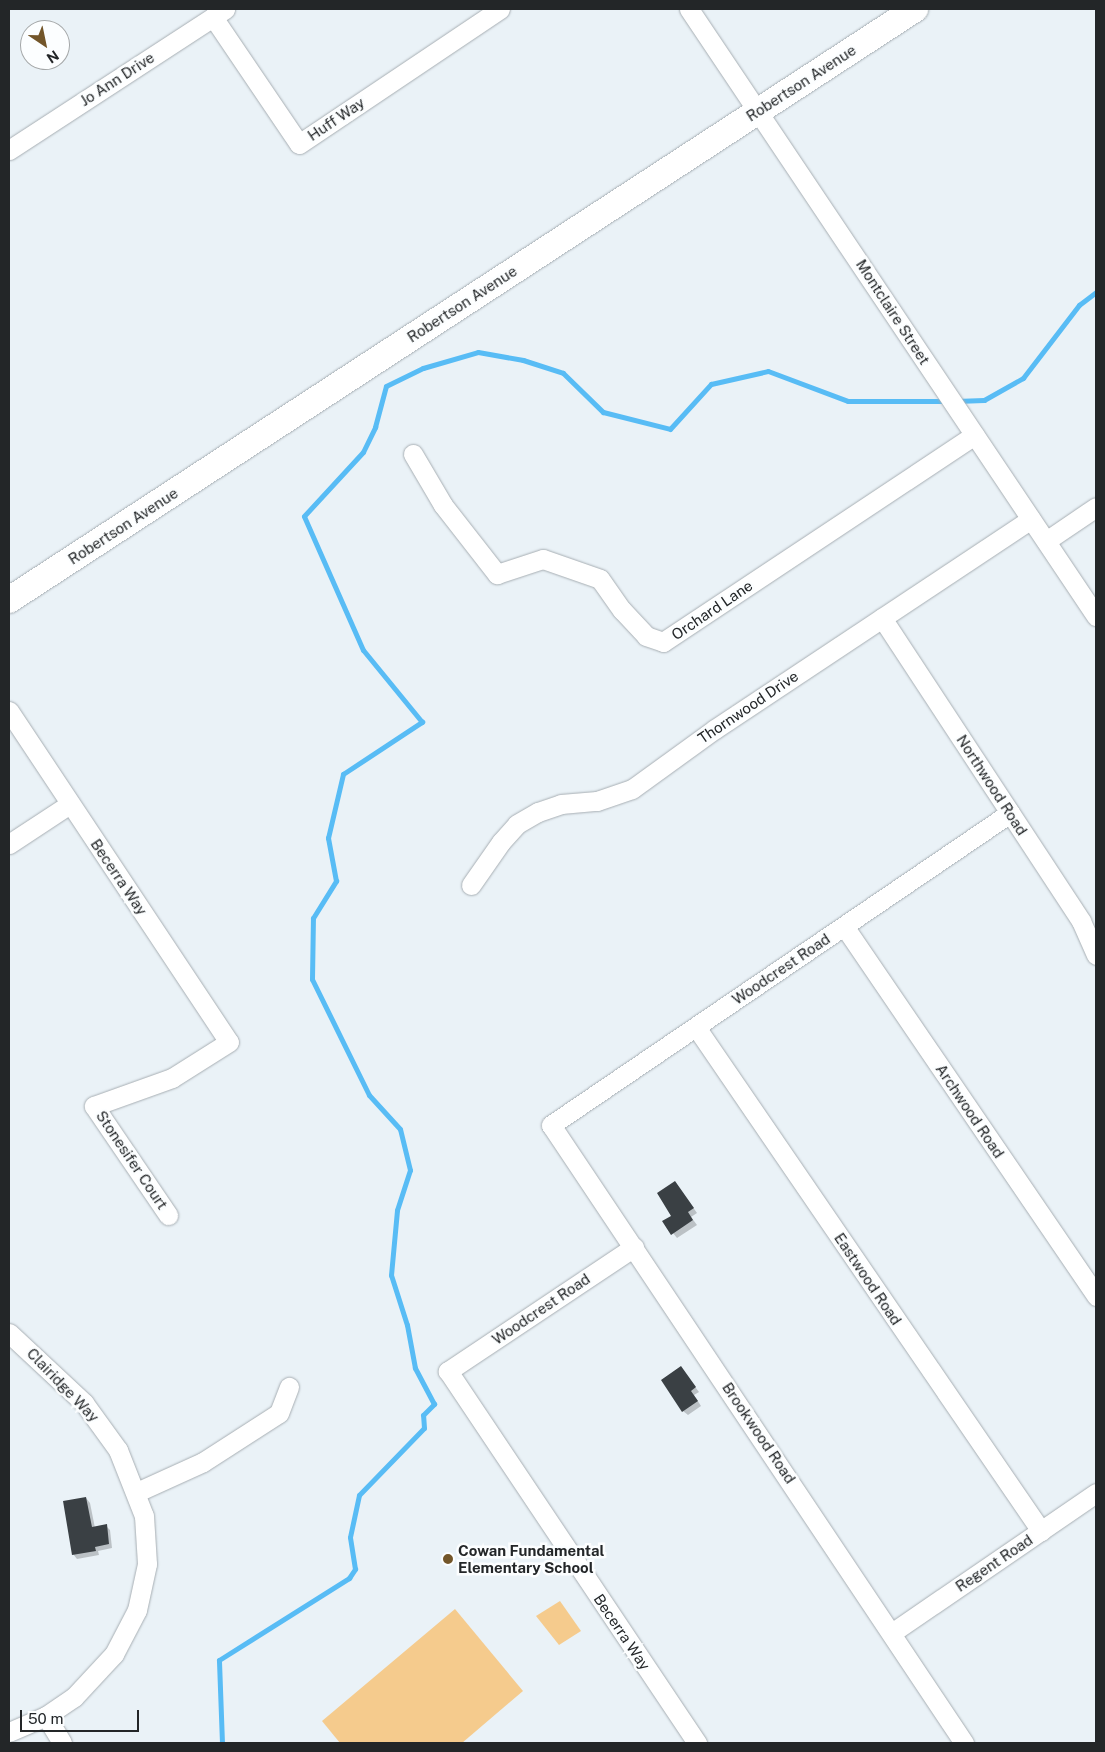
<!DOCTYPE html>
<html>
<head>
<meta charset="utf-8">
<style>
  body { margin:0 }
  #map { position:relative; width:1105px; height:1752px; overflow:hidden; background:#eaf2f7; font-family:"Public Sans",sans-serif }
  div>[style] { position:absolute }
  .green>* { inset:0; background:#f5cb8d }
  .shadow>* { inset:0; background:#0003 }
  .stream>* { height:5px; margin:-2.5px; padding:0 2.5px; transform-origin:2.5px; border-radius:2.5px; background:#58bcf5 }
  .building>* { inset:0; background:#3a4044 }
  .roads { filter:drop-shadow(0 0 1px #a7aeb3) drop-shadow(0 0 1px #a7aeb3) }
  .street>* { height:19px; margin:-9.5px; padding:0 9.5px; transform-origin:9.5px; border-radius:9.5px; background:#fff }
  .secondary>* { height:26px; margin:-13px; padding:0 13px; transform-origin:13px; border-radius:13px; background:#fff }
  .dots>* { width:14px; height:14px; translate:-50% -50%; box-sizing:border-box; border:2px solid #fcfeff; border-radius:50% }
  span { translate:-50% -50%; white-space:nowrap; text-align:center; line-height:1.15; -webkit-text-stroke:5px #fcfeff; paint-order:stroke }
  .street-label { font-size:15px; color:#232628 }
  .poi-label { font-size:15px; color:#232628; font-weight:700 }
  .left { translate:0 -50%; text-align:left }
  .frame { position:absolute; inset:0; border:10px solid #232628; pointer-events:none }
  .north { position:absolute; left:20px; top:20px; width:50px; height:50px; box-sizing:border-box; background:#fcfeff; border:1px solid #a5a8a9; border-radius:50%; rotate:146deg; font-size:14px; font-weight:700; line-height:20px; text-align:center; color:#232628 }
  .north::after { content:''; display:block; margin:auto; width:18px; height:22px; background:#73562a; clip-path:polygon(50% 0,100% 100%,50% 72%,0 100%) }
  .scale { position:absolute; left:20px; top:1710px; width:119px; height:22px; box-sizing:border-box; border:2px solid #232628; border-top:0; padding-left:6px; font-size:15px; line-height:18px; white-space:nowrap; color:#232628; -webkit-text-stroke:4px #fcfeff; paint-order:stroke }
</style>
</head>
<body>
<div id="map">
  <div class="green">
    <i style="clip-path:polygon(560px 1601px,581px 1631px,559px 1645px,536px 1616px)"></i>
    <i style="clip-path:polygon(455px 1609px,523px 1691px,462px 1743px,340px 1743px,322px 1721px)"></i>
  </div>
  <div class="shadow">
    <i style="clip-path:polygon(675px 1182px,697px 1213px,691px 1217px,697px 1225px,677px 1238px,664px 1222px,672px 1216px)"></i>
    <i style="clip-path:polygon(681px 1368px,699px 1392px,694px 1395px,701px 1406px,688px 1415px,683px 1411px)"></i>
    <i style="clip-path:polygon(86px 1498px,90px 1503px,95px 1528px,106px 1526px,110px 1530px,112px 1548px,98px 1551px,99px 1555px,77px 1559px,73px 1554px)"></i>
  </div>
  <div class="stream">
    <i style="left:956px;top:401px;width:28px;rotate:-2deg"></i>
    <i style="left:984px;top:400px;width:45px;rotate:-29.4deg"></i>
    <i style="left:1023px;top:378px;width:92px;rotate:-52.5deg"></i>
    <i style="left:1079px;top:305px;width:21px;rotate:-37deg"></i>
    <i style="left:222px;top:1743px;width:83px;rotate:-92.1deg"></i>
    <i style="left:219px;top:1660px;width:154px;rotate:-32.2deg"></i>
    <i style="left:349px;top:1578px;width:11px;rotate:-56deg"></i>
    <i style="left:355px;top:1569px;width:32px;rotate:-99deg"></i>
    <i style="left:350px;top:1537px;width:43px;rotate:-77.9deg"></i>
    <i style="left:359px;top:1495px;width:93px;rotate:-45.9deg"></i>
    <i style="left:424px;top:1428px;width:13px;rotate:-94deg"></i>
    <i style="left:423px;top:1415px;width:16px;rotate:-45deg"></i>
    <i style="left:434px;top:1404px;width:41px;rotate:-117.8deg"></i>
    <i style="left:415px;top:1368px;width:44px;rotate:-100.5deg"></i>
    <i style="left:407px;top:1325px;width:52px;rotate:-107.7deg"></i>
    <i style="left:391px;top:1275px;width:65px;rotate:-84.7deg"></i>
    <i style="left:397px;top:1210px;width:42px;rotate:-72deg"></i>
    <i style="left:410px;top:1170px;width:42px;rotate:-103.7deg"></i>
    <i style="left:400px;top:1129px;width:46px;rotate:-132.4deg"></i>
    <i style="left:369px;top:1095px;width:129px;rotate:-116.2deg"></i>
    <i style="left:312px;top:979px;width:61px;rotate:-89.1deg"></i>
    <i style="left:313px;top:918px;width:44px;rotate:-58.1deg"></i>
    <i style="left:336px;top:881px;width:44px;rotate:-100.5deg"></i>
    <i style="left:328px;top:838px;width:66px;rotate:-76.8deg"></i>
    <i style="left:343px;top:774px;width:95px;rotate:-33.4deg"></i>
    <i style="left:422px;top:722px;width:93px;rotate:-129.3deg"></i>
    <i style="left:363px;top:650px;width:146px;rotate:-113.8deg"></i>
    <i style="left:304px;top:516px;width:87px;rotate:-47.3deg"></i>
    <i style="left:363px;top:452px;width:28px;rotate:-64deg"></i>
    <i style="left:375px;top:427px;width:42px;rotate:-75deg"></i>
    <i style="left:386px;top:386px;width:41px;rotate:-25.9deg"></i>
    <i style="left:423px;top:368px;width:57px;rotate:-16.2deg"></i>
    <i style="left:478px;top:352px;width:46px;rotate:10.1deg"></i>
    <i style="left:523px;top:360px;width:42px;rotate:18deg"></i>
    <i style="left:563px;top:373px;width:56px;rotate:44.3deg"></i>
    <i style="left:603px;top:412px;width:69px;rotate:14.2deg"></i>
    <i style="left:670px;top:429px;width:61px;rotate:-47.7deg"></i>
    <i style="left:711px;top:384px;width:58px;rotate:-12.8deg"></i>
    <i style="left:768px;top:371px;width:85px;rotate:20.6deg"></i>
    <i style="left:848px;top:401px;width:100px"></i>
  </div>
  <div class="building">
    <i style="clip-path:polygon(675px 1181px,694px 1208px,688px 1212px,693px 1220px,671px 1235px,662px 1221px,671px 1216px,657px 1193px)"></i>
    <i style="clip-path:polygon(681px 1366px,696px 1387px,691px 1391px,698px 1401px,682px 1412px,661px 1380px)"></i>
    <i style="clip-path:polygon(86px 1497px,92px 1527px,107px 1524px,109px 1544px,95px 1547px,96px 1551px,72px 1555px,63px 1501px)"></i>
  </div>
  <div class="roads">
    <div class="street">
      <i style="left:689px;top:9px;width:731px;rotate:56.16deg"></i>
      <i style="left:213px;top:17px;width:153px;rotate:55.9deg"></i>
      <i style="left:299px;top:144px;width:242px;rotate:-33.9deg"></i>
      <i style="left:9px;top:150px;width:258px;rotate:-33.1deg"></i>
      <i style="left:413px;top:454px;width:59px;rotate:59.5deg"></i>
      <i style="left:443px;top:505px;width:88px;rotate:52deg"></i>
      <i style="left:497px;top:574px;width:48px;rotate:-18.1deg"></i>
      <i style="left:543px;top:559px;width:60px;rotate:19.3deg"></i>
      <i style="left:600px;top:579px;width:38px;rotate:55deg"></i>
      <i style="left:622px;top:610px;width:35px;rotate:47deg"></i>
      <i style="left:646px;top:636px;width:18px;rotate:19deg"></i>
      <i style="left:663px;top:642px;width:374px;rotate:-33.6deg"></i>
      <i style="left:1046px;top:541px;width:60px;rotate:-34.2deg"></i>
      <i style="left:882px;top:618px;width:363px;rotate:56.7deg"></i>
      <i style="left:1081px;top:921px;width:37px;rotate:66deg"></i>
      <i style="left:9px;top:711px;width:397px;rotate:56.4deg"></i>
      <i style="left:229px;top:1042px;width:67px;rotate:147.7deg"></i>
      <i style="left:172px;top:1078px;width:83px;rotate:160.3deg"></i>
      <i style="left:94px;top:1106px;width:132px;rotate:55.8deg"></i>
      <i style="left:9px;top:844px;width:73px;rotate:-33.3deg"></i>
      <i style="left:471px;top:885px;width:52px;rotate:-55.1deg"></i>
      <i style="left:501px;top:842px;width:24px;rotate:-48deg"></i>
      <i style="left:517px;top:824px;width:24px;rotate:-30deg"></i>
      <i style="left:538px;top:812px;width:24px;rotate:-19deg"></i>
      <i style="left:561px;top:804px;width:36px;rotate:-5deg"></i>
      <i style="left:597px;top:801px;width:37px;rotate:-19deg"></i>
      <i style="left:632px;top:789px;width:102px;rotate:-35.9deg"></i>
      <i style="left:715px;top:729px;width:379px;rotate:-33.6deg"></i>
      <i style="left:844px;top:926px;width:448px;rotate:55.7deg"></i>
      <i style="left:696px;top:1027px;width:611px;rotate:55.61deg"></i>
      <i style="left:634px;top:1247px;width:224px;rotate:146.3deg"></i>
      <i style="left:448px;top:1371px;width:448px;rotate:56.2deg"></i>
      <i style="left:9px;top:1333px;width:103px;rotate:43deg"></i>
      <i style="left:84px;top:1403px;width:58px;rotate:54.1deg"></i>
      <i style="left:118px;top:1450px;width:71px;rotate:68.5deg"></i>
      <i style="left:144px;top:1516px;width:48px;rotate:86.4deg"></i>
      <i style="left:147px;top:1564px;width:47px;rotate:102.3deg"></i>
      <i style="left:137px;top:1610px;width:50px;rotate:117.6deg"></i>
      <i style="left:114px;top:1654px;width:59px;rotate:132.9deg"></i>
      <i style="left:74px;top:1697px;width:34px;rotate:146deg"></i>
      <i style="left:46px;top:1716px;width:40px;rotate:156.6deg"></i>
      <i style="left:137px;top:1492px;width:72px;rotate:-24.4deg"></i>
      <i style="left:203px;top:1462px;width:90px;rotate:-32.8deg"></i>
      <i style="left:279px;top:1413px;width:28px;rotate:-69deg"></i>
      <i style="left:893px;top:1632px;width:246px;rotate:-34.4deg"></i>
      <i style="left:46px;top:1716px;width:31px;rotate:59deg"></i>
      <i style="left:964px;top:1743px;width:743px;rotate:-123.75deg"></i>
      <i style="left:551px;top:1125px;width:555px;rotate:-34.21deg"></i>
    </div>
    <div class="secondary">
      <i style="left:9px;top:600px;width:1082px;rotate:-33.12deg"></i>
    </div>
  </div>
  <div class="dots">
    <i style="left:448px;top:1559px;background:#73562a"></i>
  </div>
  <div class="street-label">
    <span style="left:117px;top:79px;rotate:-33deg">Jo Ann Drive</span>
    <span style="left:801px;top:83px;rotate:-33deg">Robertson Avenue</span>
    <span style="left:336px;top:119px;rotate:-34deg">Huff Way</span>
    <span style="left:462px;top:304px;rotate:-33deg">Robertson Avenue</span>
    <span style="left:893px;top:312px;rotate:57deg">Montclaire Street</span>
    <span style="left:123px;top:526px;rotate:-33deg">Robertson Avenue</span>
    <span style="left:712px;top:610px;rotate:-34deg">Orchard Lane</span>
    <span style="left:748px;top:707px;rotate:-34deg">Thornwood Drive</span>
    <span style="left:992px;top:785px;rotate:57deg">Northwood Road</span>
    <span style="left:119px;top:877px;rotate:56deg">Becerra Way</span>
    <span style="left:781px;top:969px;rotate:-34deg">Woodcrest Road</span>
    <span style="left:970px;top:1111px;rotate:56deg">Archwood Road</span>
    <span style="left:132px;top:1160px;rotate:56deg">Stonesifer Court</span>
    <span style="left:868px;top:1279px;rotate:56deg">Eastwood Road</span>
    <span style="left:541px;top:1309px;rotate:-34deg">Woodcrest Road</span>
    <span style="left:63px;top:1385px;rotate:46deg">Clairidge Way</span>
    <span style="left:759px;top:1433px;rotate:56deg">Brookwood Road</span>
    <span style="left:994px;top:1563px;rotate:-34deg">Regent Road</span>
    <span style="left:622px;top:1632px;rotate:56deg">Becerra Way</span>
  </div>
  <div class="poi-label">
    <span class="left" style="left:458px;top:1559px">Cowan Fundamental<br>Elementary School</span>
  </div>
  <div class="frame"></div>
  <div class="north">N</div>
  <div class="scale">50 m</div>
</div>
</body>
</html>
